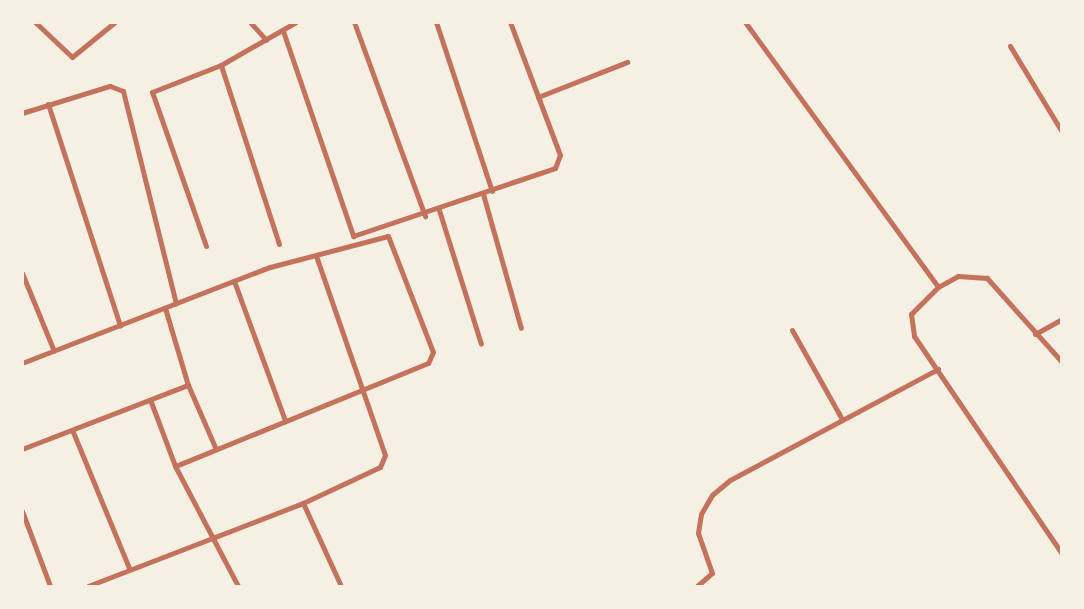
<!DOCTYPE html>
<html>
<head>
<meta charset="utf-8">
<style>
  body { margin:0 }
  #map { position:relative; width:1084px; height:609px; overflow:hidden; background:#f6efe4; font-family:"IBM Plex Sans",sans-serif }
  div>[style] { position:absolute }
  .minor>* { height:5px; margin:-2.5px; padding:0 2.5px; transform-origin:2.5px; border-radius:2.5px; background:#c5725c }
  span { translate:-50% -50%; white-space:nowrap; text-align:center; line-height:1.15; -webkit-text-stroke:5px #f6efe4; paint-order:stroke }
  .frame { position:absolute; inset:0; border:24px solid #f6efe4; pointer-events:none }
</style>
</head>
<body>
<div id="map">
  <div class="minor">
    <i style="left:35px;top:22px;width:51px;rotate:43.4deg"></i>
    <i style="left:72px;top:57px;width:55px;rotate:-39.1deg"></i>
    <i style="left:250px;top:22px;width:24px;rotate:48deg"></i>
    <i style="left:354px;top:22px;width:207px;rotate:69.9deg"></i>
    <i style="left:436px;top:22px;width:178px;rotate:71.7deg"></i>
    <i style="left:745px;top:22px;width:328px;rotate:53.9deg"></i>
    <i style="left:283px;top:31px;width:217px;rotate:71.1deg"></i>
    <i style="left:353px;top:236px;width:213px;rotate:-18.6deg"></i>
    <i style="left:555px;top:168px;width:14px;rotate:-69deg"></i>
    <i style="left:560px;top:155px;width:142px;rotate:-110.6deg"></i>
    <i style="left:1010px;top:46px;width:100px;rotate:58.8deg"></i>
    <i style="left:538px;top:97px;width:96px;rotate:-21.5deg"></i>
    <i style="left:48px;top:104px;width:233px;rotate:72deg"></i>
    <i style="left:22px;top:113px;width:92px;rotate:-17.1deg"></i>
    <i style="left:110px;top:86px;width:14px;rotate:21deg"></i>
    <i style="left:123px;top:91px;width:219px;rotate:76deg"></i>
    <i style="left:483px;top:194px;width:139px;rotate:74.2deg"></i>
    <i style="left:439px;top:210px;width:140px;rotate:72.6deg"></i>
    <i style="left:279px;top:244px;width:188px;rotate:-108deg"></i>
    <i style="left:221px;top:65px;width:86px;rotate:-29.8deg"></i>
    <i style="left:206px;top:246px;width:163px;rotate:-109.3deg"></i>
    <i style="left:152px;top:92px;width:74px;rotate:-21.4deg"></i>
    <i style="left:22px;top:273px;width:84px;rotate:67.7deg"></i>
    <i style="left:234px;top:281px;width:148px;rotate:69.9deg"></i>
    <i style="left:165px;top:308px;width:80px;rotate:73.4deg"></i>
    <i style="left:188px;top:385px;width:68px;rotate:66.5deg"></i>
    <i style="left:792px;top:330px;width:102px;rotate:60.7deg"></i>
    <i style="left:1035px;top:334px;width:31px;rotate:-29deg"></i>
    <i style="left:1062px;top:362px;width:113px;rotate:-131.8deg"></i>
    <i style="left:987px;top:278px;width:29px;rotate:-176deg"></i>
    <i style="left:958px;top:276px;width:23px;rotate:151deg"></i>
    <i style="left:938px;top:287px;width:38px;rotate:135deg"></i>
    <i style="left:911px;top:314px;width:22px;rotate:82deg"></i>
    <i style="left:914px;top:336px;width:263px;rotate:55.8deg"></i>
    <i style="left:22px;top:363px;width:266px;rotate:-21.2deg"></i>
    <i style="left:270px;top:267px;width:122px;rotate:-14.7deg"></i>
    <i style="left:388px;top:236px;width:124px;rotate:68.8deg"></i>
    <i style="left:433px;top:352px;width:12px;rotate:114deg"></i>
    <i style="left:428px;top:363px;width:273px;rotate:157.8deg"></i>
    <i style="left:151px;top:402px;width:68px;rotate:69.4deg"></i>
    <i style="left:175px;top:466px;width:136px;rotate:62.3deg"></i>
    <i style="left:73px;top:432px;width:147px;rotate:67.6deg"></i>
    <i style="left:22px;top:449px;width:178px;rotate:-21.1deg"></i>
    <i style="left:303px;top:503px;width:85px;rotate:-25.1deg"></i>
    <i style="left:380px;top:467px;width:13px;rotate:-67deg"></i>
    <i style="left:385px;top:455px;width:211px;rotate:-109.1deg"></i>
    <i style="left:22px;top:511px;width:80px;rotate:69.5deg"></i>
    <i style="left:88px;top:586px;width:230px;rotate:-21.1deg"></i>
    <i style="left:303px;top:503px;width:91px;rotate:65.4deg"></i>
    <i style="left:697px;top:586px;width:20px;rotate:-41deg"></i>
    <i style="left:712px;top:573px;width:42px;rotate:-109.3deg"></i>
    <i style="left:698px;top:533px;width:19px;rotate:-81deg"></i>
    <i style="left:701px;top:514px;width:22px;rotate:-60deg"></i>
    <i style="left:712px;top:495px;width:23px;rotate:-40deg"></i>
    <i style="left:730px;top:480px;width:236px;rotate:-28.1deg"></i>
  </div>
  <div class="frame"></div>
</div>
</body>
</html>
